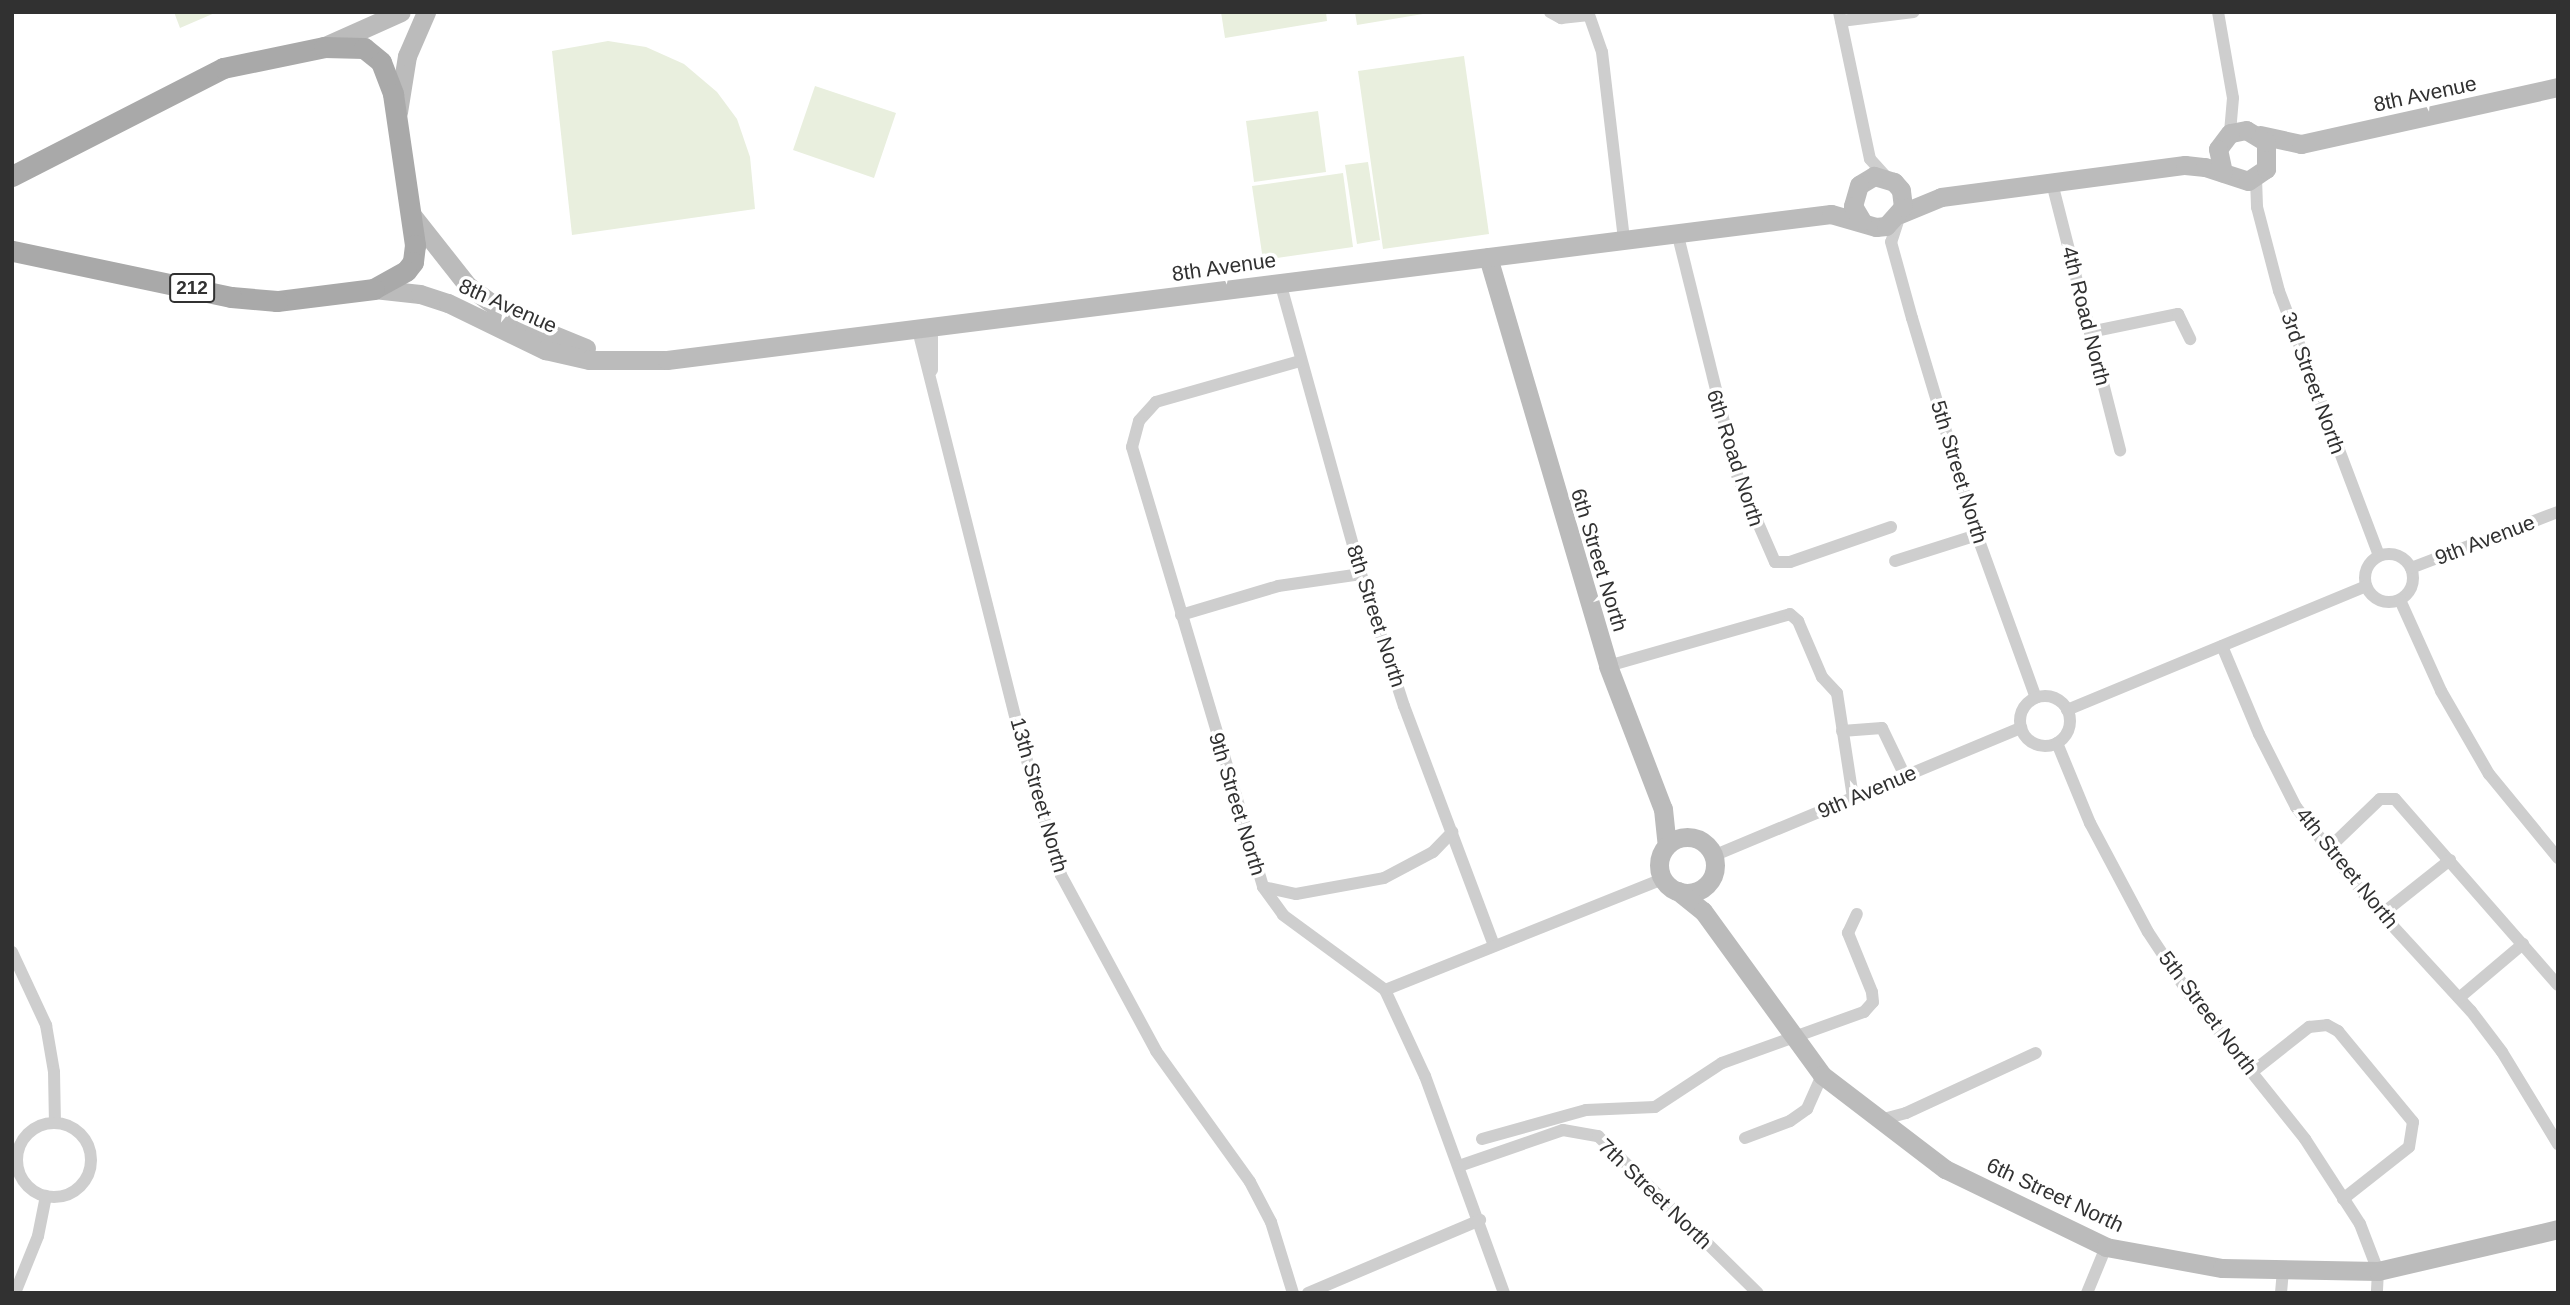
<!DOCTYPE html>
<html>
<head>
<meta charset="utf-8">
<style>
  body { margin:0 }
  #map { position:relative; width:2570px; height:1305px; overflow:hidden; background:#fff; font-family:Helvetica,sans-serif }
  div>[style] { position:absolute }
  .green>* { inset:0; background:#e9efde }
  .street>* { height:12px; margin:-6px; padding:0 6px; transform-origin:6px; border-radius:6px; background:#cecece }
  .street>.ring { margin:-6px; padding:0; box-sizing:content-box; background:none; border:12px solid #cecece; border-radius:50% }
  .secondary>* { height:19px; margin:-9.5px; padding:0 9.5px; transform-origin:9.5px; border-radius:9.5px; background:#bbb }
  .secondary>.ring { margin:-9.5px; padding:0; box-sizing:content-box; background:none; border:19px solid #bbb; border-radius:50% }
  .primary>* { height:21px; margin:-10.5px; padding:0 10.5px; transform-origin:10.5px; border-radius:10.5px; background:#a9a9a9 }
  span { translate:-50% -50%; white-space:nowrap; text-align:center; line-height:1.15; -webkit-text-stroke:7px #fff; paint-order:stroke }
  .shield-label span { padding:2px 5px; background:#fff; border:2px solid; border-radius:5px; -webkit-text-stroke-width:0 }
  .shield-label { font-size:19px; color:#313131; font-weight:700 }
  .street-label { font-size:21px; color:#313131 }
  .frame { position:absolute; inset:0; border:14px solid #313131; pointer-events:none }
</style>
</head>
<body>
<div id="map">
  <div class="green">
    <i style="clip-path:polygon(174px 12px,217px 12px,180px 28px)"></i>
    <i style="clip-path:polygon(1221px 12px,1326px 12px,1327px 21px,1225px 38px)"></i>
    <i style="clip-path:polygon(1355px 12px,1435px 12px,1357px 25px)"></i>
    <i style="clip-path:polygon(608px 41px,646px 47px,684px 64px,717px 92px,737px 119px,750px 157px,755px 209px,572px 235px,552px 51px)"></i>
    <i style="clip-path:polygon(1464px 56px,1489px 234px,1383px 249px,1358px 71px)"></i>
    <i style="clip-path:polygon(815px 86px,896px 113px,874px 178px,793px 150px)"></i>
    <i style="clip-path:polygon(1318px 111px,1326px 172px,1254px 182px,1246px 121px)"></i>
    <i style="clip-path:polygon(1368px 162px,1380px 240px,1357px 244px,1345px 165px)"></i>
    <i style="clip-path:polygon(1343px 173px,1353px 247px,1263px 260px,1252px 186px)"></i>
  </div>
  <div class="street">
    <i style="left:1550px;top:12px;width:13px;rotate:29deg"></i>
    <i style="left:1561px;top:18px;width:28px;rotate:-6deg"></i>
    <i style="left:1588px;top:12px;width:42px;rotate:70.7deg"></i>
    <i style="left:1602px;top:52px;width:188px;rotate:83.3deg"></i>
    <i style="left:1839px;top:12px;width:150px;rotate:78.1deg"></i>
    <i style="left:1870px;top:159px;width:24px;rotate:48deg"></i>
    <i style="left:2218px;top:12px;width:87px;rotate:80.1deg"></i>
    <i style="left:2233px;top:98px;width:35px;rotate:95deg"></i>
    <i style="left:1841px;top:21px;width:73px;rotate:-7.1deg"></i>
    <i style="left:2256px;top:178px;width:29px;rotate:88deg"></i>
    <i style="left:2257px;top:207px;width:87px;rotate:75.3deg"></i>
    <i style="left:2279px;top:291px;width:283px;rotate:69.3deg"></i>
    <i style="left:2052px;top:183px;width:276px;rotate:75.7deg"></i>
    <i style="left:1899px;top:218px;width:25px;rotate:108deg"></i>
    <i style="left:1891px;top:242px;width:79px;rotate:74.6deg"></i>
    <i style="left:1912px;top:318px;width:227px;rotate:73.3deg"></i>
    <i style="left:1977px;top:535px;width:173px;rotate:70.1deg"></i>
    <i style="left:1677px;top:232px;width:250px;rotate:76.1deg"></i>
    <i style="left:1737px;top:475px;width:95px;rotate:66.4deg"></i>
    <i style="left:1775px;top:562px;width:15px"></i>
    <i style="left:1790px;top:562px;width:107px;rotate:-19.1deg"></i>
    <i style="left:1280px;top:282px;width:303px;rotate:74.5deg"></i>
    <i style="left:1361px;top:574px;width:139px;rotate:72deg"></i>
    <i style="left:1404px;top:706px;width:253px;rotate:69.4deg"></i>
    <i style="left:918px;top:330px;width:430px;rotate:75.9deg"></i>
    <i style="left:1023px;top:747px;width:134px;rotate:73.5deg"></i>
    <i style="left:1061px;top:875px;width:200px;rotate:61.6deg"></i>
    <i style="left:1156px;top:1051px;width:161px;rotate:54.3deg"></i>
    <i style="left:1250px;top:1182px;width:45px;rotate:62.3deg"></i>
    <i style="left:1271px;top:1222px;width:74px;rotate:72.8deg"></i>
    <i style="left:2090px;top:332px;width:90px;rotate:-11.6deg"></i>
    <i style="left:2178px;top:314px;width:28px;rotate:64deg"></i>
    <i style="left:1300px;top:361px;width:150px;rotate:164.1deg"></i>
    <i style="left:1156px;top:402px;width:25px;rotate:132deg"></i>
    <i style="left:1139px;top:421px;width:27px;rotate:105deg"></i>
    <i style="left:1132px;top:447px;width:459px;rotate:73.4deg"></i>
    <i style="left:1263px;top:887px;width:34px;rotate:54deg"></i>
    <i style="left:1283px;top:915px;width:127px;rotate:36.3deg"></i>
    <i style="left:1385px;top:990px;width:95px;rotate:65.1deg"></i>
    <i style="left:1425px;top:1076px;width:231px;rotate:70deg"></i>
    <i style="left:932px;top:370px;width:41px;rotate:-90deg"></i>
    <i class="ring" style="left:2365px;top:554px;width:36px;height:36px"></i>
    <i style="left:1895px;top:561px;width:86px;rotate:-17.6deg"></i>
    <i style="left:2411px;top:568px;width:157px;rotate:-20.9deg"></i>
    <i style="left:2400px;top:600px;width:100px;rotate:65.7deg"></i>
    <i style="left:2441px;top:691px;width:96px;rotate:60deg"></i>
    <i style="left:2489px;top:774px;width:109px;rotate:50.6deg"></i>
    <i style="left:1181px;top:615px;width:101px;rotate:-16.6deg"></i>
    <i style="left:1278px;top:586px;width:84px;rotate:-8.2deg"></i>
    <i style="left:2222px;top:646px;width:95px;rotate:67.2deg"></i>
    <i style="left:2259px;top:734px;width:82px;rotate:63.1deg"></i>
    <i style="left:2296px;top:807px;width:114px;rotate:52.1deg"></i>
    <i style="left:2366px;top:897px;width:155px;rotate:47.4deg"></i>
    <i style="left:2471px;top:1011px;width:51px;rotate:52.9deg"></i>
    <i style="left:2502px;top:1052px;width:108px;rotate:58.7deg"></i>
    <i style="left:1608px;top:666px;width:189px;rotate:-15.9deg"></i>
    <i style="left:1790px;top:614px;width:11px;rotate:41deg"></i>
    <i style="left:1798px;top:621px;width:61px;rotate:66.8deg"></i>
    <i style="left:1822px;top:677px;width:22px;rotate:47deg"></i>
    <i style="left:1837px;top:693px;width:105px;rotate:81.3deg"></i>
    <i class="ring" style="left:2020px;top:696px;width:38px;height:38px"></i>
    <i style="left:2067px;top:710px;width:324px;rotate:-22.5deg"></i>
    <i style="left:1842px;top:731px;width:40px;rotate:-4.3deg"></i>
    <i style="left:1882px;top:728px;width:53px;rotate:64.4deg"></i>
    <i style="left:2057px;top:743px;width:87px;rotate:67.6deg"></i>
    <i style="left:2090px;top:823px;width:123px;rotate:62deg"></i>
    <i style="left:2148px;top:932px;width:74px;rotate:56.5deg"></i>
    <i style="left:2189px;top:994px;width:186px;rotate:51.3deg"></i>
    <i style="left:2305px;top:1139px;width:101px;rotate:57.1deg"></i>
    <i style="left:2360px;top:1224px;width:50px;rotate:69deg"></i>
    <i style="left:2378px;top:1271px;width:22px;rotate:93deg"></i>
    <i style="left:2328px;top:849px;width:72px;rotate:-43.9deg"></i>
    <i style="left:2380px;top:799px;width:15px"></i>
    <i style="left:2395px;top:799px;width:247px;rotate:48.8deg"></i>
    <i style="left:1713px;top:856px;width:334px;rotate:-22.6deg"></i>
    <i style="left:1263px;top:887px;width:34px;rotate:12deg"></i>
    <i style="left:1296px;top:894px;width:89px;rotate:-10.3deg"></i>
    <i style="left:1384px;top:878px;width:55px;rotate:-28deg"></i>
    <i style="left:1433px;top:852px;width:28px;rotate:-46deg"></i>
    <i style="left:2382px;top:914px;width:87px;rotate:-38.5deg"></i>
    <i style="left:12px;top:952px;width:81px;rotate:65deg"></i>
    <i style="left:46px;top:1025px;width:48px;rotate:80.3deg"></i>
    <i style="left:54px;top:1072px;width:51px;rotate:88.9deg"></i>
    <i style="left:1385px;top:990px;width:298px;rotate:-21.8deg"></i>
    <i style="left:2459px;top:998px;width:84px;rotate:-40.2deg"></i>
    <i style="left:2252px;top:1072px;width:73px;rotate:-38.3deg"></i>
    <i style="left:2309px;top:1027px;width:18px;rotate:-6deg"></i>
    <i style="left:2327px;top:1025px;width:13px;rotate:29deg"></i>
    <i style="left:2338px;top:1031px;width:118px;rotate:50.5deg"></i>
    <i style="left:2413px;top:1122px;width:25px;rotate:99deg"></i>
    <i style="left:2409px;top:1147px;width:84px;rotate:141.8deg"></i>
    <i style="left:1880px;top:1120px;width:27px;rotate:-15deg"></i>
    <i style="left:1906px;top:1113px;width:143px;rotate:-24.8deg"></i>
    <i class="ring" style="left:17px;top:1123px;width:62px;height:62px"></i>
    <i style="left:1745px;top:1138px;width:48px;rotate:-20.7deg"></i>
    <i style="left:1790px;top:1121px;width:21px;rotate:-35deg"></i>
    <i style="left:1807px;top:1109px;width:37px;rotate:-66deg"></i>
    <i style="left:1482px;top:1139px;width:108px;rotate:-15.6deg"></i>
    <i style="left:1586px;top:1110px;width:69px;rotate:-2.5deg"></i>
    <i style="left:1655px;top:1107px;width:80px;rotate:-33.3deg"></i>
    <i style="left:1722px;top:1063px;width:151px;rotate:-19.8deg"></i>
    <i style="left:1864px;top:1012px;width:13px;rotate:-48deg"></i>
    <i style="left:1873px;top:1002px;width:10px;rotate:-96deg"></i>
    <i style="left:1872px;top:992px;width:64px;rotate:-112.1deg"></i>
    <i style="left:1848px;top:933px;width:21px;rotate:-65deg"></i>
    <i style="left:1459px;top:1166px;width:110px;rotate:-19.1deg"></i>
    <i style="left:1563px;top:1130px;width:36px;rotate:10deg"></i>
    <i style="left:1598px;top:1136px;width:224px;rotate:44.5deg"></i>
    <i style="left:15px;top:1293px;width:61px;rotate:-68deg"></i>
    <i style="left:38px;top:1236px;width:41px;rotate:-78.7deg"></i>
    <i style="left:1308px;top:1293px;width:187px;rotate:-23deg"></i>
    <i style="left:2087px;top:1293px;width:50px;rotate:-67.6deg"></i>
    <i style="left:2281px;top:1293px;width:21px;rotate:-85deg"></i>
  </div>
  <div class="secondary">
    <i style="left:325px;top:46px;width:83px;rotate:-24.1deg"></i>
    <i style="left:398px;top:112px;width:57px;rotate:-80.9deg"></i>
    <i style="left:407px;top:56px;width:48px;rotate:-66.6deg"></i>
    <i style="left:2260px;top:135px;width:42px;rotate:12.4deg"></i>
    <i style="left:2301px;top:144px;width:263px;rotate:-12.5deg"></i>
    <i style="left:1900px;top:214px;width:44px;rotate:-22.5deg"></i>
    <i style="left:1941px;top:197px;width:246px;rotate:-7.5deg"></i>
    <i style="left:2185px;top:165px;width:20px;rotate:6deg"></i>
    <i style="left:2205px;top:167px;width:45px;rotate:18deg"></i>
    <i style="left:2248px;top:181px;width:22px;rotate:-34deg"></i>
    <i style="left:2266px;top:169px;width:27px;rotate:-90deg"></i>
    <i style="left:2266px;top:142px;width:23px;rotate:-149deg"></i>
    <i style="left:2246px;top:130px;width:16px;rotate:169deg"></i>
    <i style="left:2230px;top:133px;width:20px;rotate:127deg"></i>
    <i style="left:2218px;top:149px;width:24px;rotate:78deg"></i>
    <i style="left:412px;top:215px;width:89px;rotate:51.8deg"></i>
    <i style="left:467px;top:285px;width:54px;rotate:36.7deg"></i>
    <i style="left:510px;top:317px;width:82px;rotate:22.2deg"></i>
    <i style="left:1488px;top:257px;width:426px;rotate:73.6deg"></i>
    <i style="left:1608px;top:666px;width:153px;rotate:69deg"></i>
    <i style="left:1663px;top:809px;width:36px;rotate:84deg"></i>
    <i style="left:374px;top:289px;width:46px;rotate:6.2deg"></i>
    <i style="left:420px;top:294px;width:29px;rotate:18deg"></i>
    <i style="left:448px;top:303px;width:108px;rotate:25.9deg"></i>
    <i style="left:545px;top:350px;width:45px;rotate:12.8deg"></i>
    <i style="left:589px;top:360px;width:78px"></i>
    <i style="left:667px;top:360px;width:1173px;rotate:-7.15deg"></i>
    <i style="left:1831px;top:214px;width:47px;rotate:16.1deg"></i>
    <i style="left:1876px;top:227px;width:10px;rotate:-6deg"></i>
    <i style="left:1886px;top:226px;width:25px;rotate:-48deg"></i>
    <i style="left:1903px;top:207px;width:17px;rotate:-97deg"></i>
    <i style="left:1901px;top:190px;width:11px;rotate:-131deg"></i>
    <i style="left:1894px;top:182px;width:21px;rotate:-163deg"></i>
    <i style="left:1874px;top:176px;width:17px;rotate:149deg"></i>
    <i style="left:1859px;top:185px;width:22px;rotate:106deg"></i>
    <i style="left:1853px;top:206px;width:17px;rotate:59deg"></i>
    <i class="ring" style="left:1659px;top:837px;width:37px;height:37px"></i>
    <i style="left:1678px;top:891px;width:32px;rotate:39deg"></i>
    <i style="left:1703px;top:911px;width:203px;rotate:54deg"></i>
    <i style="left:1822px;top:1075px;width:155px;rotate:37.4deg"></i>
    <i style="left:1945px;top:1169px;width:179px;rotate:25.8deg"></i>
    <i style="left:2106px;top:1247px;width:118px;rotate:10.3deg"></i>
    <i style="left:2222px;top:1268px;width:156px;rotate:1.1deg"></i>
    <i style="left:2378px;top:1271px;width:185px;rotate:-13.1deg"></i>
  </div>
  <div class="primary">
    <i style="left:12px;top:176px;width:237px;rotate:-27.1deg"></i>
    <i style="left:223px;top:68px;width:103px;rotate:-11.7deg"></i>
    <i style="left:324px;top:47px;width:40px;rotate:1.4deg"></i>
    <i style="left:364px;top:48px;width:22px;rotate:39deg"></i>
    <i style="left:381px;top:62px;width:34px;rotate:69deg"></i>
    <i style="left:393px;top:94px;width:153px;rotate:81.7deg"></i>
    <i style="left:415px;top:245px;width:17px;rotate:97deg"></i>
    <i style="left:413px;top:262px;width:11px;rotate:128deg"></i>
    <i style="left:406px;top:271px;width:37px;rotate:151deg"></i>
    <i style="left:374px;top:289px;width:98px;rotate:172.9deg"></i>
    <i style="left:277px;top:301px;width:46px;rotate:-175deg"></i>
    <i style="left:231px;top:297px;width:224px;rotate:-168.1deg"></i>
  </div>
  <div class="shield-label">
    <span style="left:192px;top:288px">212</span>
  </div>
  <div class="street-label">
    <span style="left:2425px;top:94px;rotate:-12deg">8th Avenue</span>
    <span style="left:1224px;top:267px;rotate:-8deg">8th Avenue</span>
    <span style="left:508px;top:306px;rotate:24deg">8th Avenue</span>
    <span style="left:2086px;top:316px;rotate:76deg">4th Road North</span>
    <span style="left:2313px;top:383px;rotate:70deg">3rd Street North</span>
    <span style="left:1735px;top:458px;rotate:72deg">6th Road North</span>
    <span style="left:1959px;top:472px;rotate:73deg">5th Street North</span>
    <span style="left:2485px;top:540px;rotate:-21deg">9th Avenue</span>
    <span style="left:1599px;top:560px;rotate:73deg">6th Street North</span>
    <span style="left:1376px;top:616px;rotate:72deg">8th Street North</span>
    <span style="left:1867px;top:792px;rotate:-23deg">9th Avenue</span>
    <span style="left:1039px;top:795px;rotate:74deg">13th Street North</span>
    <span style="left:1237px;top:804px;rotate:73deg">9th Street North</span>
    <span style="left:2347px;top:868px;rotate:51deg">4th Street North</span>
    <span style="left:2208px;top:1013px;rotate:53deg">5th Street North</span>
    <span style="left:1655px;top:1194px;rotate:44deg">7th Street North</span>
    <span style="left:2055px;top:1195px;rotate:25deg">6th Street North</span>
  </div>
  <div class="frame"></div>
</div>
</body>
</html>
